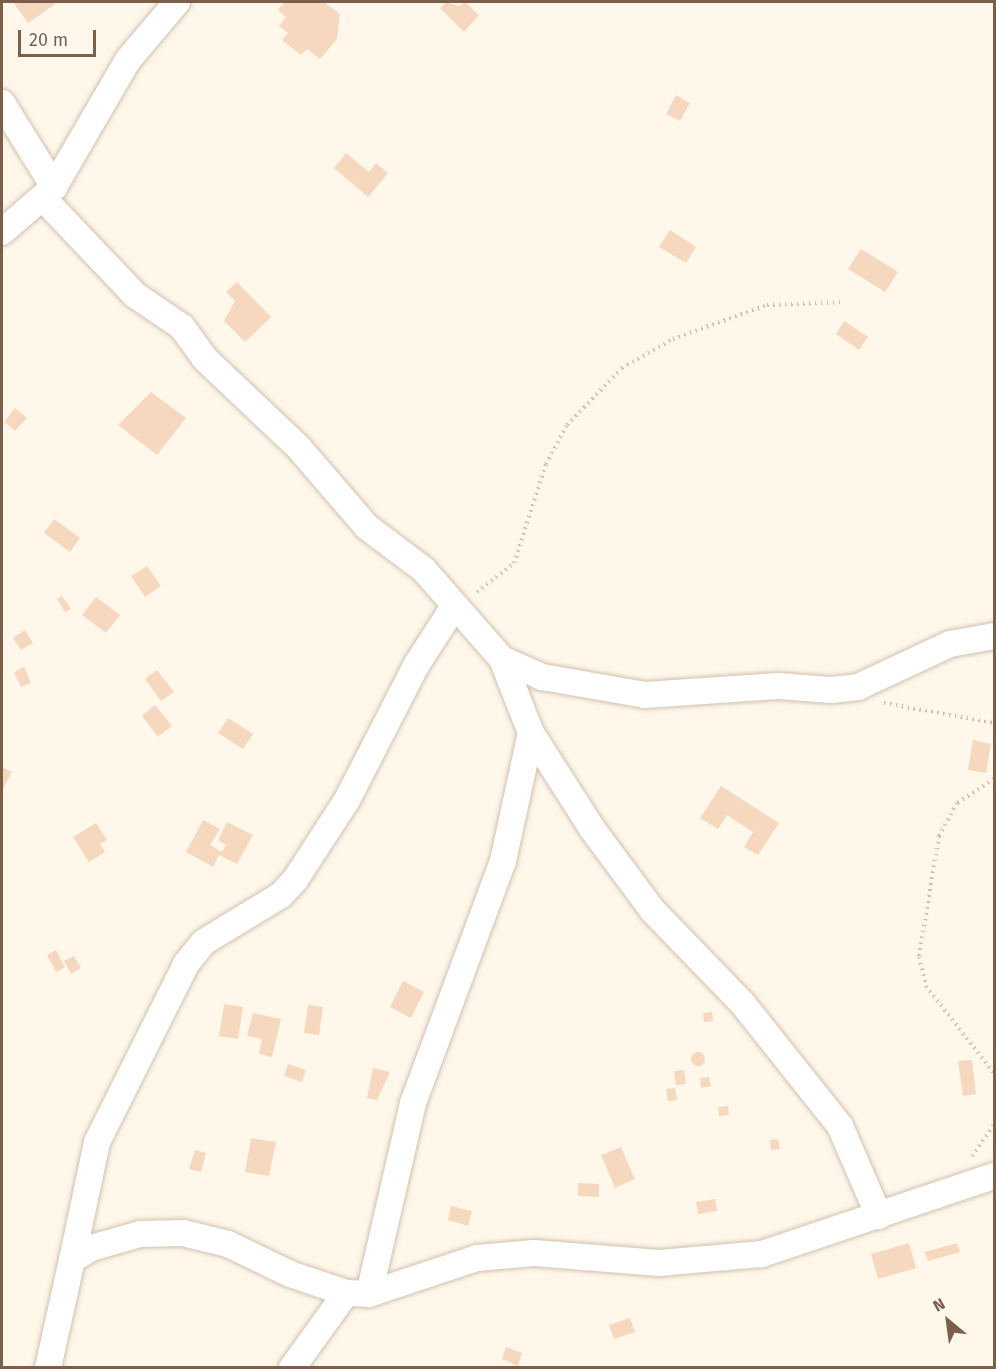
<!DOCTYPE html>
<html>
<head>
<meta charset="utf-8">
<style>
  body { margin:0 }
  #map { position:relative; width:996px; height:1369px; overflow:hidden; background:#fef7ea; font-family:"Fira Sans",sans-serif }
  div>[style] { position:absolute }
  .building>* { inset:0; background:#f6d8bf }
  .round { border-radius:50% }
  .path>* { height:4px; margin-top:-2px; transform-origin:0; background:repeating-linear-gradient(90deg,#ddbba1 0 1.5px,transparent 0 6px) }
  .roads { filter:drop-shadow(0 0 2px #d3c0ae) drop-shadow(0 0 2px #d3c0ae) }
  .minor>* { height:26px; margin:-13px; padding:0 13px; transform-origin:13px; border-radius:13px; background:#fff }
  span { translate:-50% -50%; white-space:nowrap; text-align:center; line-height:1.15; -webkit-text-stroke:4.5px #fffbf3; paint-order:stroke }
  .frame { position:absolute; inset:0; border:3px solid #7d5e4a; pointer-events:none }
  .north { position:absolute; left:918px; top:1291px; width:60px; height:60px; -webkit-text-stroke:4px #fffbf3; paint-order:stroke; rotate:331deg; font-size:16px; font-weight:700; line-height:24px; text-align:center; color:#7d5e4a }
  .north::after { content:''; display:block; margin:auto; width:21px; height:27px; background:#7d5e4a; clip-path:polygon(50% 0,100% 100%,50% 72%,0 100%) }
  .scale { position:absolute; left:18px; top:30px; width:78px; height:27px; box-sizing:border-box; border:3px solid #7d5e4a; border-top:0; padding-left:8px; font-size:18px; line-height:21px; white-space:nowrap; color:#7d5e4a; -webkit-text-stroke:4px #fffbf3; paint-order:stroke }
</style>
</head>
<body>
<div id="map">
  <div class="building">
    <i style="clip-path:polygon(13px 2px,54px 2px,55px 4px,28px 23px)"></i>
    <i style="clip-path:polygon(284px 2px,324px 2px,340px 14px,337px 39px,320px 59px,307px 49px,301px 55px,282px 40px,288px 33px,279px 26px,286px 17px,278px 10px)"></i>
    <i style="clip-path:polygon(446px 2px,459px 6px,465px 2px,479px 15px,464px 32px,440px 8px)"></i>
    <i style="clip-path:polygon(676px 95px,690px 103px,680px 121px,666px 114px)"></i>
    <i style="clip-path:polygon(346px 153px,369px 172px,376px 163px,388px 173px,368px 197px,334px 168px)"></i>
    <i style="clip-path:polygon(670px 230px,696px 247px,686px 263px,659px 247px)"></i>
    <i style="clip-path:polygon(861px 249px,898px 272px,885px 292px,848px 269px)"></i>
    <i style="clip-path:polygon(237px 282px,271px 317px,245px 342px,224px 321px,235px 301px,226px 292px)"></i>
    <i style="clip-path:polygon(844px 321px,868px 337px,859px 350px,836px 334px)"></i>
    <i style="clip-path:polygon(151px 392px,186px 418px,157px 455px,118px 425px)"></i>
    <i style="clip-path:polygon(15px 408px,27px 418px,15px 431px,4px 422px)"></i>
    <i style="clip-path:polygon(54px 519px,80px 538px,70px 552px,44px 533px)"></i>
    <i style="clip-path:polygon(147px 566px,161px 586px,145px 597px,131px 576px)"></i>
    <i style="clip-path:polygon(62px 596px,71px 609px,65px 612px,57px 599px)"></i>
    <i style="clip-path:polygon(96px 597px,120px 615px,106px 633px,82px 615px)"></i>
    <i style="clip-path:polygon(25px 630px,33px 643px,21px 650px,13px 638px)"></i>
    <i style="clip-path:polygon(24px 667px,31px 683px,21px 687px,14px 672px)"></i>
    <i style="clip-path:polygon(157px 670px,174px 692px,161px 701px,145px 679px)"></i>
    <i style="clip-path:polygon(155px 705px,172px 726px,158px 737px,142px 716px)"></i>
    <i style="clip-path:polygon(228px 718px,253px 734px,243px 749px,218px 733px)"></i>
    <i style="clip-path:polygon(973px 740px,991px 744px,986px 773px,968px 770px)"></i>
    <i style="clip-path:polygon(2px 767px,12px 772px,2px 791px)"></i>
    <i style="clip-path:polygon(721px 786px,779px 823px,758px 855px,744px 847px,753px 832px,727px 815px,718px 829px,700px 818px)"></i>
    <i style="clip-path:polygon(203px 820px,220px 829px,210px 845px,222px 852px,226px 845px,218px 840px,227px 822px,253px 835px,237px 864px,219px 855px,213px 867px,186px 852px)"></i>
    <i style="clip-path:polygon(96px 823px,107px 840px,100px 844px,105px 852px,89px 862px,73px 837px)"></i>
    <i style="clip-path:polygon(56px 950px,65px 967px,56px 972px,47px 955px)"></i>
    <i style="clip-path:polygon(74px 956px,81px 968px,71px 974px,64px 961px)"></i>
    <i style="clip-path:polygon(403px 981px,424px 992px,411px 1018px,390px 1007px)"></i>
    <i style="clip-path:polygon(224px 1004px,243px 1007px,238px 1039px,219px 1036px)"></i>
    <i style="clip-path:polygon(308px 1005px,323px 1007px,319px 1035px,304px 1033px)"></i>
    <i style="clip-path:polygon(712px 1012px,713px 1021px,704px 1022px,703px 1013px)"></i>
    <i style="clip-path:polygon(253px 1013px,281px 1019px,272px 1057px,259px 1054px,262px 1039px,247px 1036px)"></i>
    <i class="round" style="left:691px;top:1052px;width:14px;height:14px"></i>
    <i style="clip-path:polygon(972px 1060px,976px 1094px,963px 1096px,958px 1061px)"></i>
    <i style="clip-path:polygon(288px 1064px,306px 1070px,302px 1082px,284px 1076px)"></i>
    <i style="clip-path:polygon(373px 1068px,390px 1072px,377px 1100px,367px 1098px)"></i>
    <i style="clip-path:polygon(684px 1070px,686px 1084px,676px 1085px,674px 1071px)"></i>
    <i style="clip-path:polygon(709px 1077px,711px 1086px,701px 1088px,700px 1078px)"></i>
    <i style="clip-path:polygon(675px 1088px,677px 1100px,668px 1101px,666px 1089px)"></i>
    <i style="clip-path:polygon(728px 1106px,729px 1115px,719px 1116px,718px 1107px)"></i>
    <i style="clip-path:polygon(251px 1138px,276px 1142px,269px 1176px,245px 1172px)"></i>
    <i style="clip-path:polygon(778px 1139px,780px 1149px,771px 1150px,770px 1140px)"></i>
    <i style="clip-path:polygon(621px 1147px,635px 1179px,615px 1188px,601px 1155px)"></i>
    <i style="clip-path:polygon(195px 1150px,206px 1153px,201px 1172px,189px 1169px)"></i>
    <i style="clip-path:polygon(578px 1183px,599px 1184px,599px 1197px,578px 1196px)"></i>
    <i style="clip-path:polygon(715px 1199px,717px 1211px,698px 1214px,696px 1202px)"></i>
    <i style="clip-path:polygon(451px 1206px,472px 1211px,468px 1226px,448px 1220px)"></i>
    <i style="clip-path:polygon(909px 1243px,916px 1268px,878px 1279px,871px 1254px)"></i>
    <i style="clip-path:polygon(957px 1243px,960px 1252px,928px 1261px,925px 1252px)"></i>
    <i style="clip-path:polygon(630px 1318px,635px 1332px,614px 1339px,609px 1325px)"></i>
    <i style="clip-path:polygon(506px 1347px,522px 1353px,518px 1366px,502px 1359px)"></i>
  </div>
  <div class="path">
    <i style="left:477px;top:592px;width:47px;rotate:-38.1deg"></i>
    <i style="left:514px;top:563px;width:104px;rotate:-72.1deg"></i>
    <i style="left:546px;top:464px;width:44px;rotate:-61.7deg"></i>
    <i style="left:567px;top:425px;width:79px;rotate:-46deg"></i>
    <i style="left:622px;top:368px;width:59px;rotate:-29.6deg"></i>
    <i style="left:673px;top:339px;width:100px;rotate:-19.9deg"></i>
    <i style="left:767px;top:305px;width:75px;rotate:-2.3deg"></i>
    <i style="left:884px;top:703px;width:112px;rotate:10.3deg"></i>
    <i style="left:994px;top:779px;width:44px;rotate:147deg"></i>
    <i style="left:957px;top:803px;width:38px;rotate:119deg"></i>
    <i style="left:939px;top:836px;width:123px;rotate:99.4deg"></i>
    <i style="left:919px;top:957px;width:30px;rotate:76deg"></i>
    <i style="left:926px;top:986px;width:110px;rotate:52deg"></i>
    <i style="left:972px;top:1156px;width:38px;rotate:-55deg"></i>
  </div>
  <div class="roads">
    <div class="minor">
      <i style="left:2px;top:103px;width:99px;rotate:58.2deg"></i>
      <i style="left:43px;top:198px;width:134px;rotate:46.5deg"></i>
      <i style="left:135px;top:295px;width:57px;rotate:34.2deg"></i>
      <i style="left:182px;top:327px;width:39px;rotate:54deg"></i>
      <i style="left:205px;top:359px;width:129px;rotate:43.4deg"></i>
      <i style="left:299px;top:448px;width:104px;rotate:49.3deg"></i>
      <i style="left:367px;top:527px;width:71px;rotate:37deg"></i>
      <i style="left:424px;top:570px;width:118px;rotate:48.8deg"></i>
      <i style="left:502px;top:659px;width:44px;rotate:24.2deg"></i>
      <i style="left:542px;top:677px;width:105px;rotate:9.9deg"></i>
      <i style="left:645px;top:695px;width:133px;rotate:-3.9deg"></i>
      <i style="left:778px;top:686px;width:53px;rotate:4.3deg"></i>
      <i style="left:831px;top:690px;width:27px;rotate:-6deg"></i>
      <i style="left:858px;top:687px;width:102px;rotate:-25.1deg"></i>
      <i style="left:950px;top:644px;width:45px;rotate:-10.3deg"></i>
      <i style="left:2px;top:232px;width:69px;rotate:-40.9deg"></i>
      <i style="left:54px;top:187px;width:147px;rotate:-59.8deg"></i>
      <i style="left:128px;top:60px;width:76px;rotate:-49.8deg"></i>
      <i style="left:502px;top:659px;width:79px;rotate:68.6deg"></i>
      <i style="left:531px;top:733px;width:115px;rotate:57.4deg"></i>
      <i style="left:593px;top:830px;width:101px;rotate:53.5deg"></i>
      <i style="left:653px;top:911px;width:129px;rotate:45.9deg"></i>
      <i style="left:743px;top:1004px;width:156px;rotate:51.5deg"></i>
      <i style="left:840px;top:1126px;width:98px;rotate:66.6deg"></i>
      <i style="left:72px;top:1260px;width:121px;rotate:-78deg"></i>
      <i style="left:97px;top:1142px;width:199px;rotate:-63.4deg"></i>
      <i style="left:186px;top:964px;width:28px;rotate:-51deg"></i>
      <i style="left:204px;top:942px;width:90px;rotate:-31.4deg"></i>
      <i style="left:281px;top:895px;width:21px;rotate:-47deg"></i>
      <i style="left:295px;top:880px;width:95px;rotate:-57deg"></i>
      <i style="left:347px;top:800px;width:153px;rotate:-62.8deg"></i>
      <i style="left:417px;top:664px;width:67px;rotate:-57.3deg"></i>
      <i style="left:369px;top:1294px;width:196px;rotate:-77deg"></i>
      <i style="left:413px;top:1103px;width:258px;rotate:-69.6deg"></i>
      <i style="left:503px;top:861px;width:131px;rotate:-77.7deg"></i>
      <i style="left:48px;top:1368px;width:111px;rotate:-77.5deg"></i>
      <i style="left:72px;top:1260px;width:22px;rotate:-32deg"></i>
      <i style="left:91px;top:1248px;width:51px;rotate:-15.9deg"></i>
      <i style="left:140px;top:1234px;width:43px;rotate:-1.3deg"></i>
      <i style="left:183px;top:1233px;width:46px;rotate:13.7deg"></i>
      <i style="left:228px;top:1244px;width:69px;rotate:25.8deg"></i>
      <i style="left:290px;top:1274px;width:59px;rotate:18.7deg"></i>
      <i style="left:346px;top:1293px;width:23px;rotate:2deg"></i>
      <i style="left:369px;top:1294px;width:114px;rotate:-18.4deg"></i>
      <i style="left:477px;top:1258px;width:57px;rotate:-5deg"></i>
      <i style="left:534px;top:1253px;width:125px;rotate:4.6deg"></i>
      <i style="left:659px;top:1263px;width:103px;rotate:-5deg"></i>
      <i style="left:762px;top:1254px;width:245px;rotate:-18.6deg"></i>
      <i style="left:292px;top:1368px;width:92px;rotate:-54.2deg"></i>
    </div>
  </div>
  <div class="frame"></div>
  <div class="north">N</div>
  <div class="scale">20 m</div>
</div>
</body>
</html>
